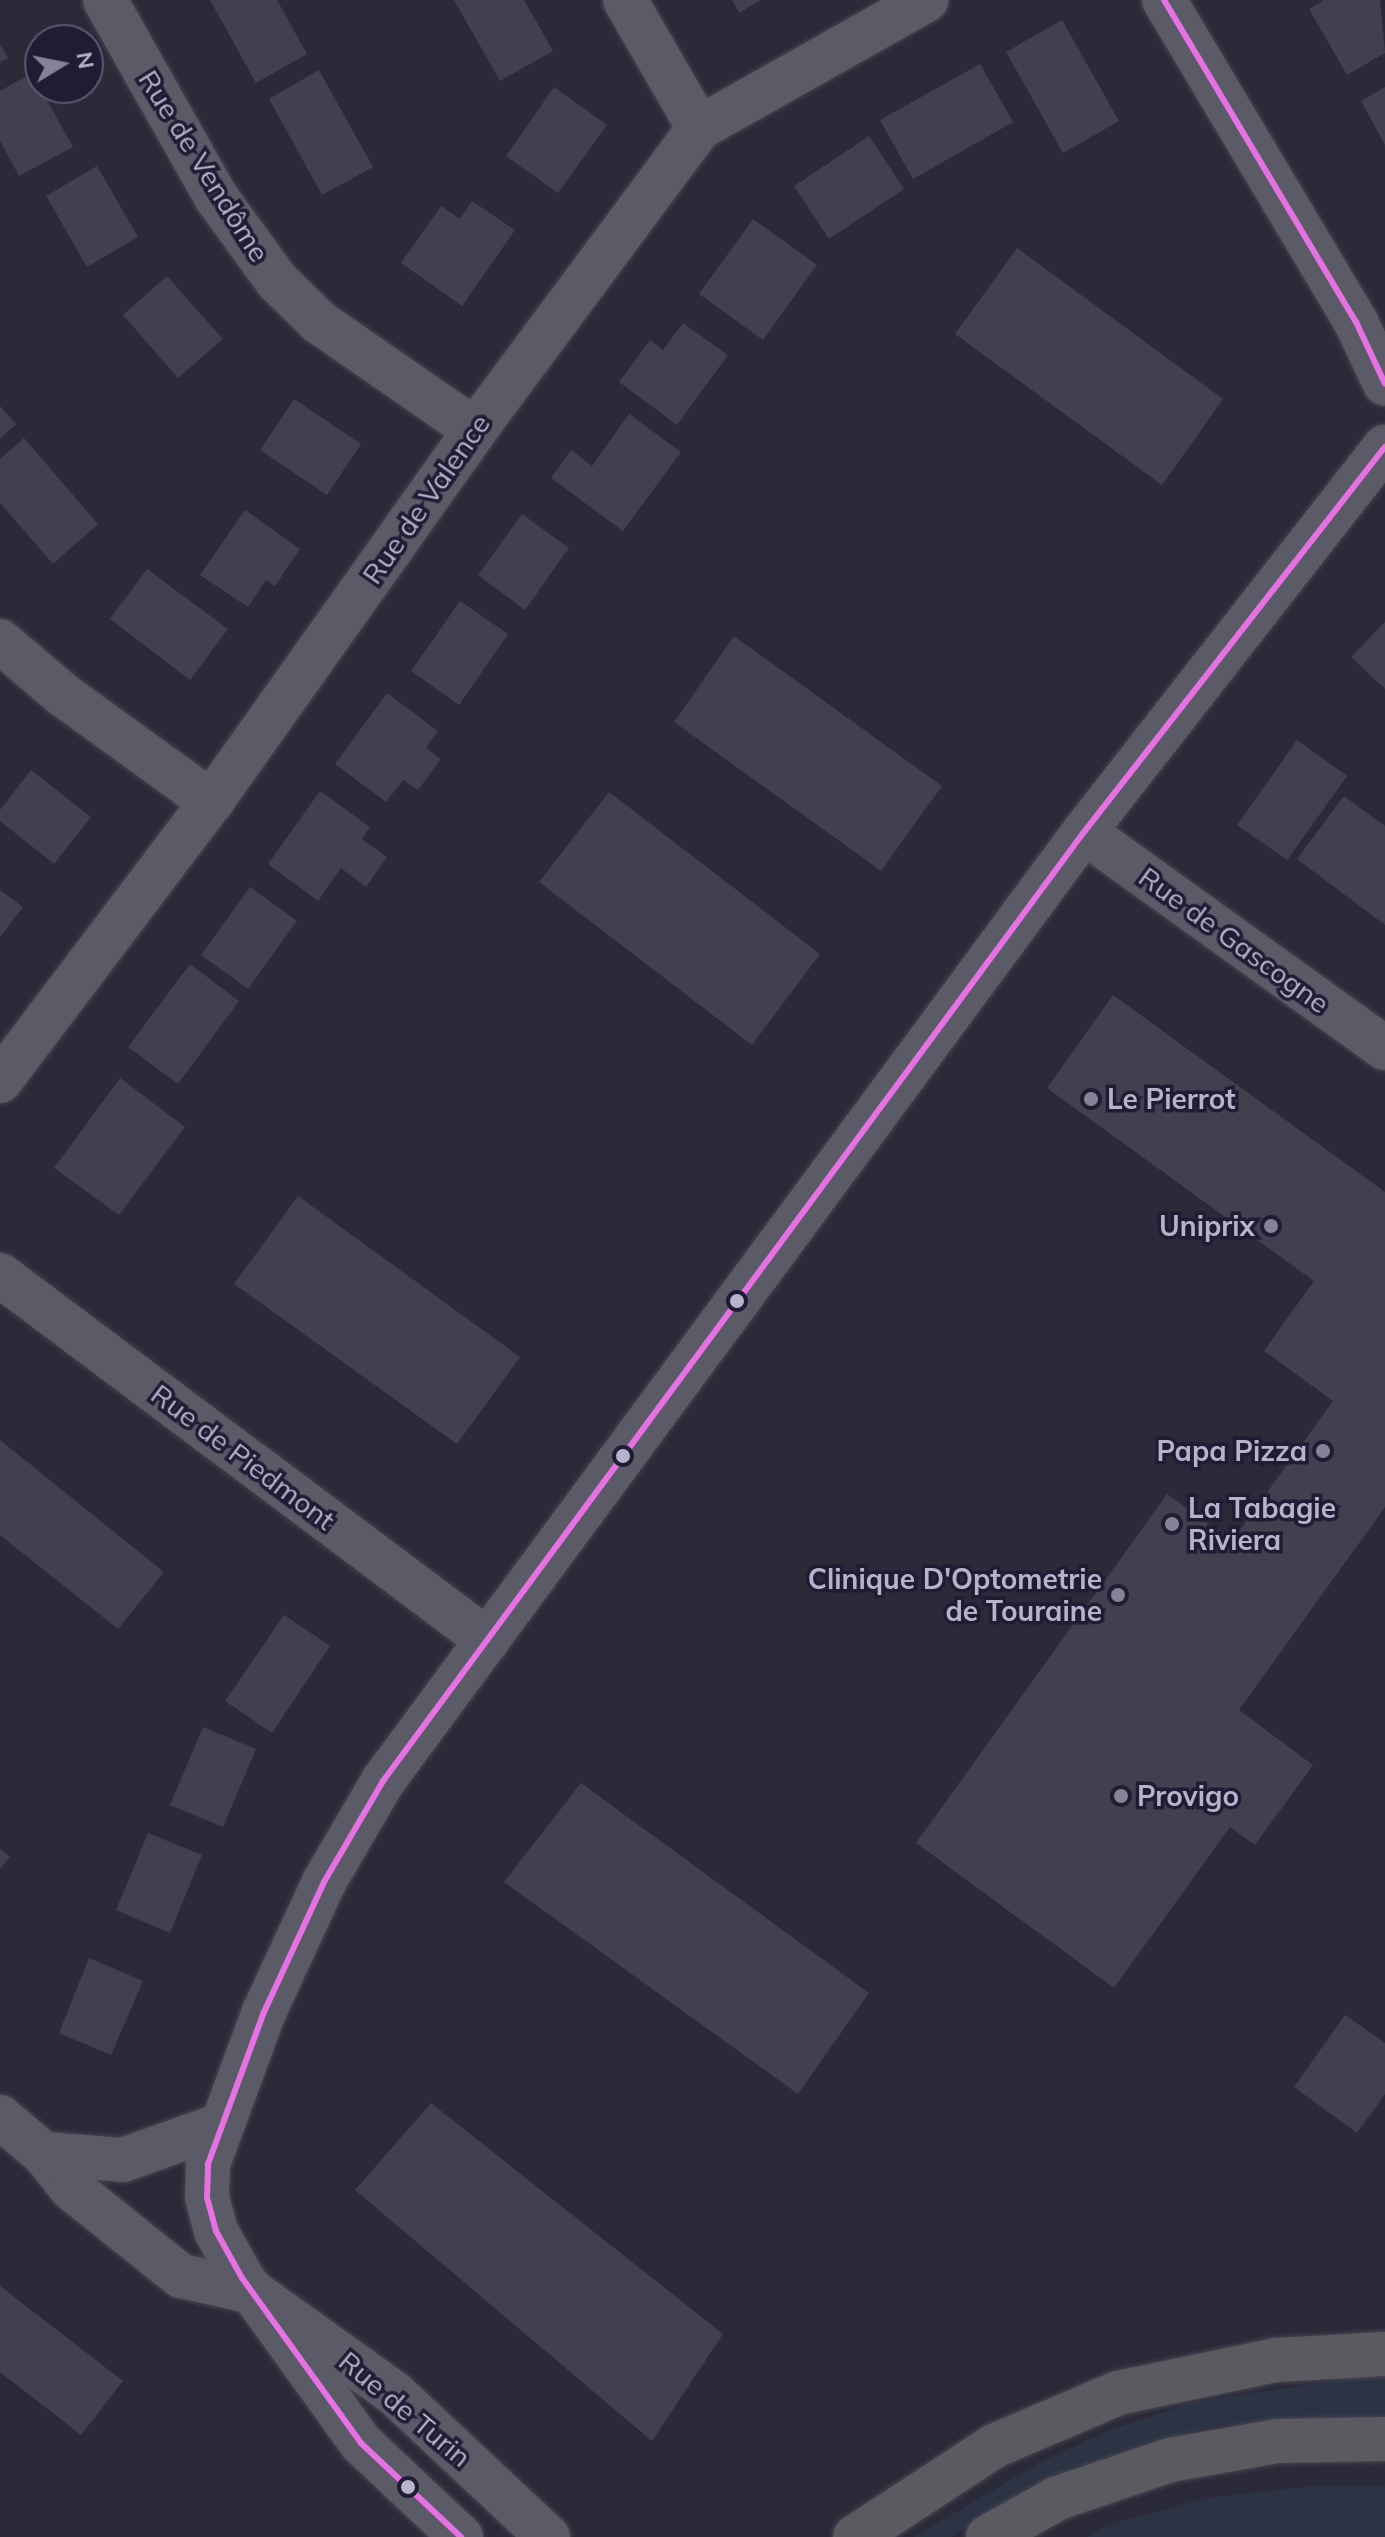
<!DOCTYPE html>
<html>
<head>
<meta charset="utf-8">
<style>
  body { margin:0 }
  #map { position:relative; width:1385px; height:2537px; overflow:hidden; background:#2b2a39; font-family:Mulish,sans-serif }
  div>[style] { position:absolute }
  .green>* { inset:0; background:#2b3344 }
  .building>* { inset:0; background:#41404e }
  .roads { filter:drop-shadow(0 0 2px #464550) drop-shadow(0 0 2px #464550) }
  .minor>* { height:44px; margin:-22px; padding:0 22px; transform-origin:22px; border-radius:22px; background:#5b5a67 }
  .motorway>* { height:44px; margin:-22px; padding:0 22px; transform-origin:22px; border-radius:22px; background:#5a5a60 }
  .bus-1>* { height:6px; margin:-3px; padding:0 3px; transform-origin:3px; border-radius:3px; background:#e571e3 }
  .dots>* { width:22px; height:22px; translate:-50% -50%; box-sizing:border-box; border:4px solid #1f1d34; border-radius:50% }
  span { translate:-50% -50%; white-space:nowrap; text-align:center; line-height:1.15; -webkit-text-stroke:7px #1f1d34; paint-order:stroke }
  .street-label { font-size:28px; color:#b6b4ca }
  .poi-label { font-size:28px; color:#b6b4ca; font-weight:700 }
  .left { translate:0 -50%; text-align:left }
  .right { translate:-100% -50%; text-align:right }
  .north { position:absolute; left:24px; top:24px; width:80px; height:80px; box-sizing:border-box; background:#1f1d34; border:2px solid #5b5970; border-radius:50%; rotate:80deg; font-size:22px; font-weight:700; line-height:32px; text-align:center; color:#b6b4ca }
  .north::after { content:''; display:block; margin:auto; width:28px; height:36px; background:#858497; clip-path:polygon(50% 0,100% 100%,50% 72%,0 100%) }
</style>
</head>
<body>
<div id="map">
  <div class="green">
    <i style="clip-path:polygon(1364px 2376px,1385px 2377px,1385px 2417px,1221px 2424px,1150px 2442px,1054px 2477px,951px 2537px,914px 2537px,1041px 2462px,1104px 2432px,1194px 2402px)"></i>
    <i style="clip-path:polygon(1385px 2485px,1385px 2537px,1087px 2537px,1108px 2525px,1206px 2498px,1305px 2487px)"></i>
  </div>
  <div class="building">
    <i style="clip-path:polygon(210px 0,277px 0,307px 54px,256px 83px)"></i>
    <i style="clip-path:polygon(454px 0,524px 0,553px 51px,500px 81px)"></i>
    <i style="clip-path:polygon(732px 0,761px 0,739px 13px)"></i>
    <i style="clip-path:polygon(1324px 0,1380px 0,1385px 53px,1347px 75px,1309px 9px)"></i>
    <i style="clip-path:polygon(1062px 20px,1119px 121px,1063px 153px,1006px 52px)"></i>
    <i style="clip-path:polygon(0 44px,8px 58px,0 62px)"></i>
    <i style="clip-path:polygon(980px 64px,1013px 122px,913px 179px,880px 120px)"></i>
    <i style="clip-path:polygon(319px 70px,373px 167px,322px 195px,269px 99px)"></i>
    <i style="clip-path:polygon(32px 73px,73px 147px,19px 176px,0 141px,0 91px)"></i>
    <i style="clip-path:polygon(554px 87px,607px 125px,558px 193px,506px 156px)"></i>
    <i style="clip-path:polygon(1385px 87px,1385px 145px,1361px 101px)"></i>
    <i style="clip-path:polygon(869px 136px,904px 189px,829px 239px,794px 186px)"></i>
    <i style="clip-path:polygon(97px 166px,138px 237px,87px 267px,46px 196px)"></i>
    <i style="clip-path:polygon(472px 201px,515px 230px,462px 306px,401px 263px,441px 206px,460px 219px)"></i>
    <i style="clip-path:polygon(753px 219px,817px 265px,763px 340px,699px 294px)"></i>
    <i style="clip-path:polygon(1017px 248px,1223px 399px,1162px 485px,955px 334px)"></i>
    <i style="clip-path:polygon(167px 276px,223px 339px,178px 378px,123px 315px)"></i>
    <i style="clip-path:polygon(683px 323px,728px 355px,677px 425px,619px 382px,650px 340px,663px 350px)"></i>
    <i style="clip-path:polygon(294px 399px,361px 444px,327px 495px,260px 450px)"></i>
    <i style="clip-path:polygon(0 406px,16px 424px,0 439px)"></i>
    <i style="clip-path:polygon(629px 414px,681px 452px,623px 531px,551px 478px,571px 450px,592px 466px)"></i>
    <i style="clip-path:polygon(24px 438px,98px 524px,53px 564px,0 503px,0 459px)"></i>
    <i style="clip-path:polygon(245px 510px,300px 549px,275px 586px,266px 580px,248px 607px,200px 575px)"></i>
    <i style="clip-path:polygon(522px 514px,569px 548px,525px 610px,478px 575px)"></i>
    <i style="clip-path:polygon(147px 569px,228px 629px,190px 680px,110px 619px)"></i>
    <i style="clip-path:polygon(460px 601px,508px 634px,459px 705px,411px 671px)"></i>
    <i style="clip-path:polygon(1385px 622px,1385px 689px,1351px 657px)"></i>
    <i style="clip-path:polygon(734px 636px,942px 786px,881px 871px,674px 722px)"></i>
    <i style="clip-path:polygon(387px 693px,438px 731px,426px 748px,441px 759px,418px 790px,403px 780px,386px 802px,335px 764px)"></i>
    <i style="clip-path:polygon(1297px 740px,1347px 776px,1287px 860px,1237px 825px)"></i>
    <i style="clip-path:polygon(31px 770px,91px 817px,54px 864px,0 821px,0 810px)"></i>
    <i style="clip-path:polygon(320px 791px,370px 827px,362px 839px,387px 857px,366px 887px,341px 868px,318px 901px,268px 864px)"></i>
    <i style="clip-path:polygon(609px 792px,820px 954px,752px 1045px,539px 882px)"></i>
    <i style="clip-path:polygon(1344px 796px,1385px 826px,1385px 925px,1297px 859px)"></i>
    <i style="clip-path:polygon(250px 887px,297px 921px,248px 989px,201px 955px)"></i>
    <i style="clip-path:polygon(0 890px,23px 907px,0 937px)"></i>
    <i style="clip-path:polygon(190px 964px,239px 1001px,178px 1084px,128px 1047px)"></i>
    <i style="clip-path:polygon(1113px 995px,1385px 1192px,1385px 1507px,1239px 1710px,1313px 1765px,1255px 1845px,1230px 1827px,1114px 1988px,916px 1843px,1167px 1494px,1232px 1541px,1333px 1401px,1264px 1351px,1314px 1281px,1047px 1088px)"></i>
    <i style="clip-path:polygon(120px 1078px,185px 1127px,119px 1215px,54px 1168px)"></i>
    <i style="clip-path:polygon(298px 1196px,520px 1357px,457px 1444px,234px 1284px)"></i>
    <i style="clip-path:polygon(0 1440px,164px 1572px,118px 1629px,0 1535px)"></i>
    <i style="clip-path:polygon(284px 1615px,330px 1646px,272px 1733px,225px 1701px)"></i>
    <i style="clip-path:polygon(203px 1727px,256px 1749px,223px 1827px,170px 1805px)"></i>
    <i style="clip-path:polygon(581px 1783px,869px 1993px,798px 2094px,504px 1882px)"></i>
    <i style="clip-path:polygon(148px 1833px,202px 1855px,170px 1933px,116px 1910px)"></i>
    <i style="clip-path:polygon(0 1848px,10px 1857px,0 1869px)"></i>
    <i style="clip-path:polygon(89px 1958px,143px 1981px,111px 2055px,59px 2033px)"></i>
    <i style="clip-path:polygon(1345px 2015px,1385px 2043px,1385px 2094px,1357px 2133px,1294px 2087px)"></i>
    <i style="clip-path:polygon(431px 2103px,723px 2334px,652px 2441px,355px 2190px)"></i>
    <i style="clip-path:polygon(0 2286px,123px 2381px,81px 2435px,0 2372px)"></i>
  </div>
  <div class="roads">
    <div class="minor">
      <i style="left:105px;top:0;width:226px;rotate:60.6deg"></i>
      <i style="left:216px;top:197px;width:104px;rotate:54deg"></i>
      <i style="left:277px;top:281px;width:59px;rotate:44.3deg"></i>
      <i style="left:319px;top:322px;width:190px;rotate:34.7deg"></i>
      <i style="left:625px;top:0;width:148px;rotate:60deg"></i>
      <i style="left:1164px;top:0;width:375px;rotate:59.2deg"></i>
      <i style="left:1356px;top:322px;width:68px;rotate:64.9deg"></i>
      <i style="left:0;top:641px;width:82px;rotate:40.5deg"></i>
      <i style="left:62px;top:694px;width:184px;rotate:35.9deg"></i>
      <i style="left:1084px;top:832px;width:370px;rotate:35.7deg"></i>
      <i style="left:0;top:1081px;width:350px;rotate:-52.9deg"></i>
      <i style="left:211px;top:802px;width:456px;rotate:-54.6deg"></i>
      <i style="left:475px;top:430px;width:376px;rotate:-53.4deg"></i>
      <i style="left:699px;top:128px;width:261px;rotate:-29.4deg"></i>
      <i style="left:0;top:1275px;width:609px;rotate:36.85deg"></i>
      <i style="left:0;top:2117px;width:57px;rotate:40.1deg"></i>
      <i style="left:44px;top:2154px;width:43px;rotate:51.5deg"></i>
      <i style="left:71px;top:2188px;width:141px;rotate:38.7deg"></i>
      <i style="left:181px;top:2276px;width:74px;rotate:12.5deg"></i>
      <i style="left:253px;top:2292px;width:173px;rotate:35.6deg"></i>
      <i style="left:394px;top:2393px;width:211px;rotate:43.1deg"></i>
      <i style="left:44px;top:2154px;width:79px;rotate:4.3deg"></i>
      <i style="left:123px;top:2160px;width:101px;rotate:-19.7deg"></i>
      <i style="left:461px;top:2537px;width:137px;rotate:-136.8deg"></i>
      <i style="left:361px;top:2443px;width:203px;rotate:-125.8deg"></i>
      <i style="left:242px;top:2278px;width:54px;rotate:-119deg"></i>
      <i style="left:216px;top:2231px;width:35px;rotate:-105deg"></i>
      <i style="left:207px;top:2197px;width:33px;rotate:-88deg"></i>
      <i style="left:208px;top:2164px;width:162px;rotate:-69.8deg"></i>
      <i style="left:264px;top:2012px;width:143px;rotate:-65.2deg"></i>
      <i style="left:324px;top:1882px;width:117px;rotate:-59.7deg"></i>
      <i style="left:383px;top:1781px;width:1180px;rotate:-53.55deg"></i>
      <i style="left:1084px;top:832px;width:489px;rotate:-52deg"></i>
    </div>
    <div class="motorway">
      <i style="left:855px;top:2537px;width:166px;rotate:-33.2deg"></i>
      <i style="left:994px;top:2446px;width:135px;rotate:-23.1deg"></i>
      <i style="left:1118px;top:2393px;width:161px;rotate:-11.8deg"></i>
      <i style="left:1276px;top:2360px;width:109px;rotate:-3.2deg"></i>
      <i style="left:988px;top:2537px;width:80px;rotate:-29.1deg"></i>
      <i style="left:1058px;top:2498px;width:118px;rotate:-18.7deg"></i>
      <i style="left:1170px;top:2460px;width:110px;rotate:-10deg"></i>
      <i style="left:1278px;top:2441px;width:107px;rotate:-1.1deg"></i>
    </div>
  </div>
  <div class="bus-1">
    <i style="left:1164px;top:0;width:375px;rotate:59.2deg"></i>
    <i style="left:1356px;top:322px;width:68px;rotate:64.9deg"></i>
    <i style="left:461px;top:2537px;width:137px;rotate:-136.8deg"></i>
    <i style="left:361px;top:2443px;width:203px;rotate:-125.8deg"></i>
    <i style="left:242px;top:2278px;width:54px;rotate:-119deg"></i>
    <i style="left:216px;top:2231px;width:35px;rotate:-105deg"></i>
    <i style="left:207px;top:2197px;width:33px;rotate:-88deg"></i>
    <i style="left:208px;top:2164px;width:162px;rotate:-69.8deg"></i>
    <i style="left:264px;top:2012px;width:143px;rotate:-65.2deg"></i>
    <i style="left:324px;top:1882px;width:117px;rotate:-59.7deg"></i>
    <i style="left:383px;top:1781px;width:1180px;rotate:-53.55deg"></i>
    <i style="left:1084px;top:832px;width:489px;rotate:-52deg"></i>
  </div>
  <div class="dots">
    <i style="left:1091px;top:1099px;background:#858497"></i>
    <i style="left:1271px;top:1226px;background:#858497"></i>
    <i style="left:737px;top:1301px;background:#b6b4ca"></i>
    <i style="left:1323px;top:1451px;background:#858497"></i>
    <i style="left:623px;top:1456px;background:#b6b4ca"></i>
    <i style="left:1172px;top:1524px;background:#858497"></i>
    <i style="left:1118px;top:1595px;background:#858497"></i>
    <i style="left:1121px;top:1796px;background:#858497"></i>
    <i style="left:408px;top:2487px;background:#b6b4ca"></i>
  </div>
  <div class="street-label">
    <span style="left:204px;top:166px;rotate:58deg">Rue de Vendôme</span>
    <span style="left:426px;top:499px;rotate:-55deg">Rue de Valence</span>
    <span style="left:1234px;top:940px;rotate:36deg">Rue de Gascogne</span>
    <span style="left:243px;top:1457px;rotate:37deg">Rue de Piedmont</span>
    <span style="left:405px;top:2409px;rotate:40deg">Rue de Turin</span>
  </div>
  <div class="poi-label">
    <span class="left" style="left:1107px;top:1099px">Le Pierrot</span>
    <span class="right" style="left:1255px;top:1226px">Uniprix</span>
    <span class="right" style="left:1307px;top:1451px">Papa Pizza</span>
    <span class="left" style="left:1188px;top:1524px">La Tabagie<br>Riviera</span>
    <span class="right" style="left:1102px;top:1595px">Clinique D'Optometrie<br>de Touraine</span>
    <span class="left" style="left:1137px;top:1796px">Provigo</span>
  </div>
  <div class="north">N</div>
</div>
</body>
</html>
